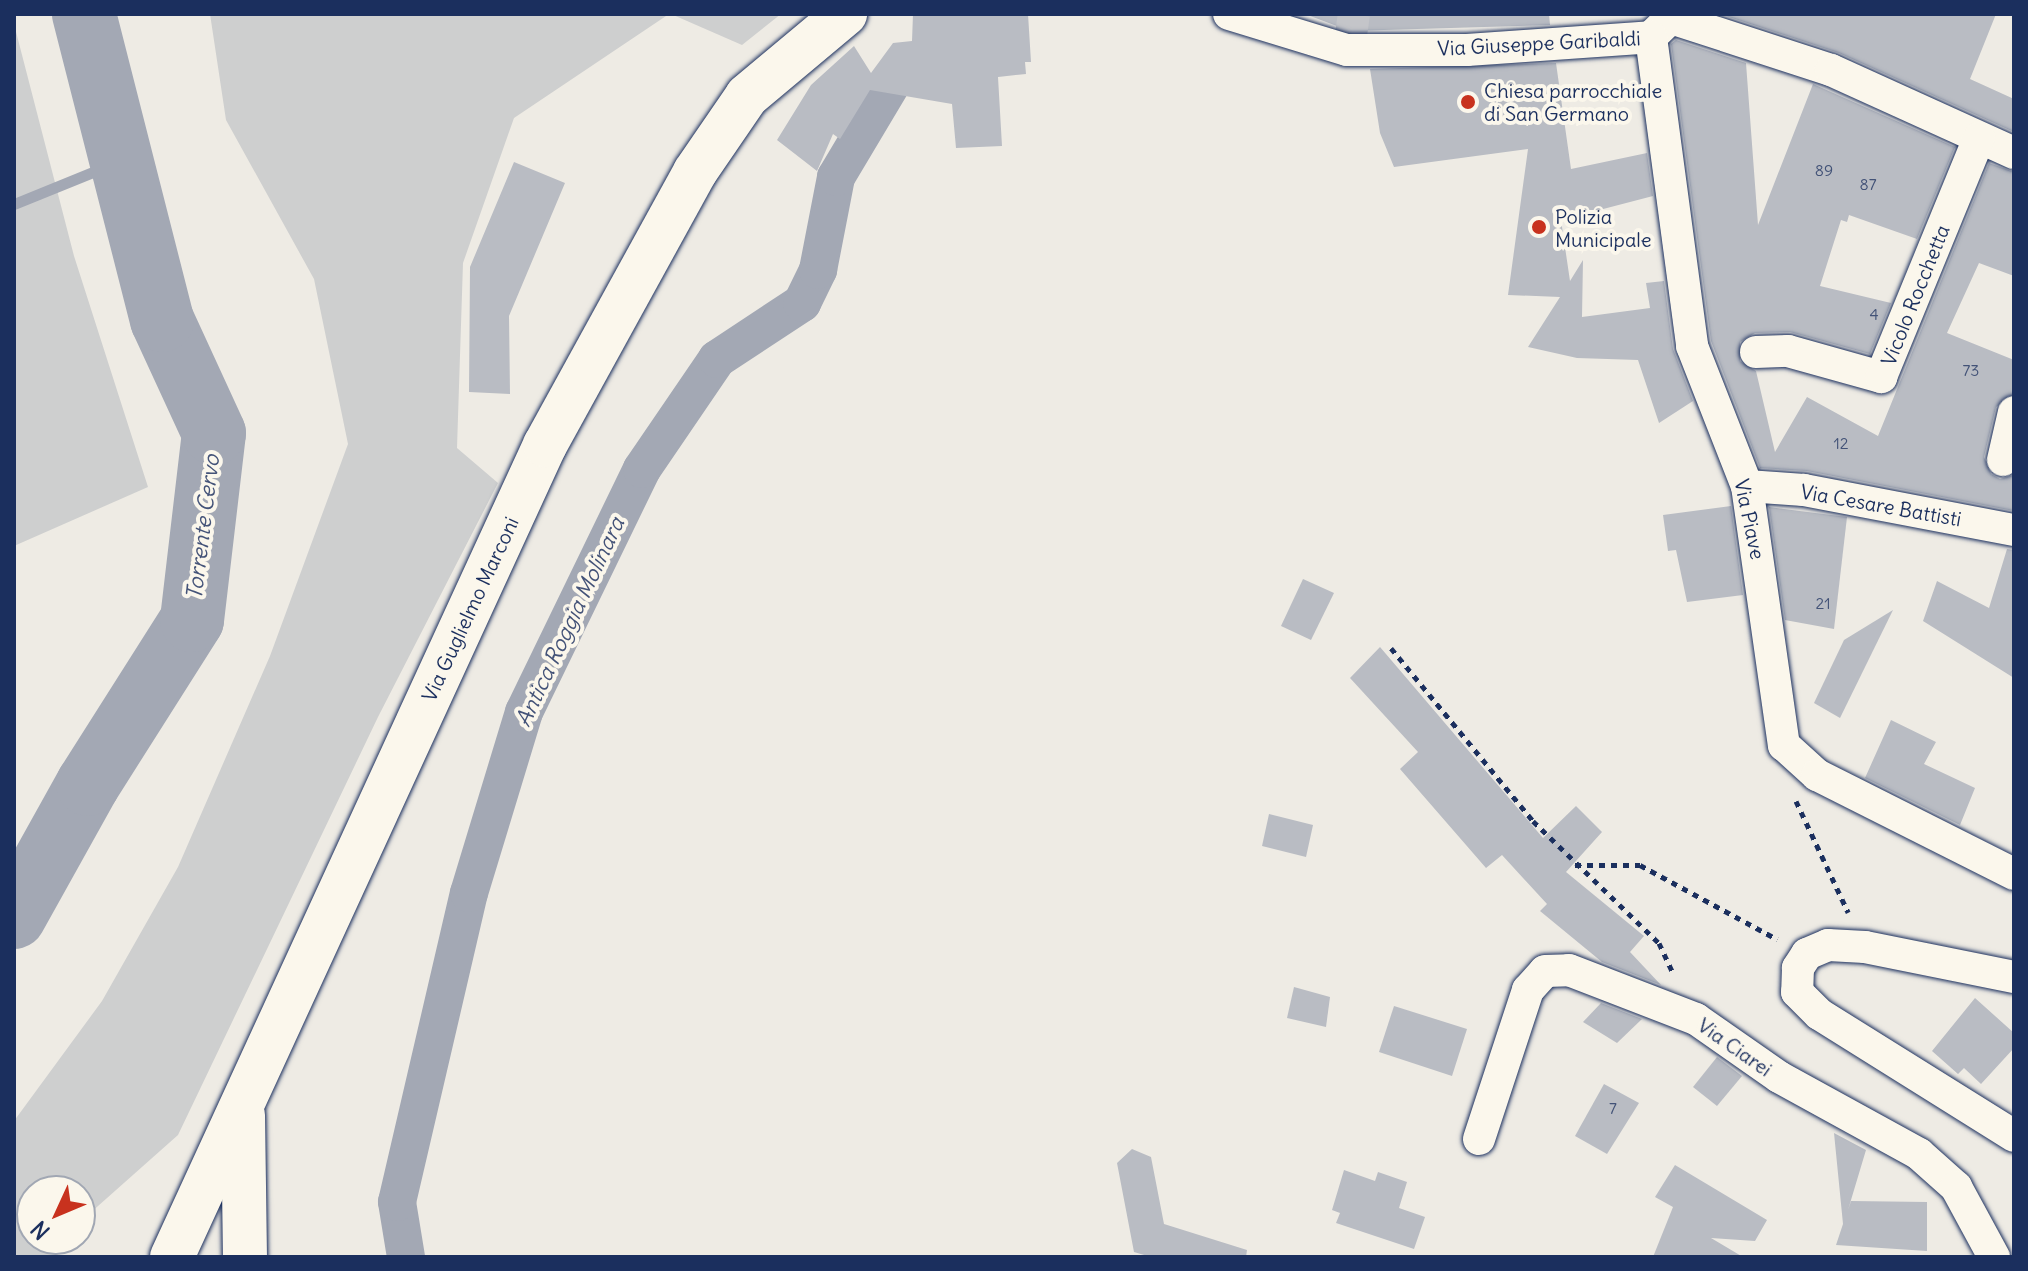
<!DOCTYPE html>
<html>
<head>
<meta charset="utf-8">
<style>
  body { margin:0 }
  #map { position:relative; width:2028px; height:1271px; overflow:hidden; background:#eeebe4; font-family:Delius,sans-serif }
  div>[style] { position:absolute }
  .green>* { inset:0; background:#cecfcf }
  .stream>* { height:11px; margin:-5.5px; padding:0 5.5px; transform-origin:5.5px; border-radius:5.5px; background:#a3a8b4 }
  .canal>* { height:38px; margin:-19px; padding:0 19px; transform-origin:19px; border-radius:19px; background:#a3a8b4 }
  .river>* { height:64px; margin:-32px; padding:0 32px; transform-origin:32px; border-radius:32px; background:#a3a8b4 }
  .building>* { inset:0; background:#b9bcc3 }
  .street-tunnel>* { height:32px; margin-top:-16px; transform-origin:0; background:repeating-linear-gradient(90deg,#c4c5c9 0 32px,transparent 0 48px) }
  .path>* { height:5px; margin-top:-2.5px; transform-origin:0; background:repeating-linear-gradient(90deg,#1b2f5e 0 6px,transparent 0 12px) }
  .roads { filter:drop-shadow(0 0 2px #1b2f5e) drop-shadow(0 0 2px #1b2f5e) }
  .street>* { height:32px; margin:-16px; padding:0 16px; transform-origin:16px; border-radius:16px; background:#fbf7ec }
  .secondary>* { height:44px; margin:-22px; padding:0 22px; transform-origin:22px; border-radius:22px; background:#fbf7ec }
  .dots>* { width:22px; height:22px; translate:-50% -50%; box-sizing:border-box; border:4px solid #fbf7ec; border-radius:50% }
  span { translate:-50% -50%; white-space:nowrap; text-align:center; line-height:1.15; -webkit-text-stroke:8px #fbf7ec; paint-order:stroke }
  .number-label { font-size:16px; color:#425277 }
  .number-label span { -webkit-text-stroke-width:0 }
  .street-label { font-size:20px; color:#1b2f5e }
  .poi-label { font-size:20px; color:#1b2f5e }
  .left { translate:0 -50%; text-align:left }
  .water-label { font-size:22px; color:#445378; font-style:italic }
  .frame { position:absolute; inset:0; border:16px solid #1b2f5e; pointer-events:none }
  .north { position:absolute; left:16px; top:1175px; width:80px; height:80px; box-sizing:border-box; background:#fbf7ec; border:2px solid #a1a7b3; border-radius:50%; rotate:226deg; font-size:22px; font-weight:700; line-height:32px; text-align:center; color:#1b2f5e }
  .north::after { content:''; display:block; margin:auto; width:28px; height:36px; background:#c8321e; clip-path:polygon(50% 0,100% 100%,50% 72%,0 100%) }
</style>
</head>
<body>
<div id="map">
  <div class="green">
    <i style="clip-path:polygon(210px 14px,669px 14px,514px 118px,463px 263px,457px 448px,498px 483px,378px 717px,178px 1135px,80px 1222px,80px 1191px,32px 1191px,32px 1239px,61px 1239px,57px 1257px,14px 1257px,14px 1121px,102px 1001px,178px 867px,270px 656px,348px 444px,314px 279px,226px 120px)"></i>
    <i style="clip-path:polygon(671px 14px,781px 14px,742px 45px)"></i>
    <i style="clip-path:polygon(14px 24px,74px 256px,148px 487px,14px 546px)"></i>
  </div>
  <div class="stream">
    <i style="left:14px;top:204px;width:114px;rotate:-22.1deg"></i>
  </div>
  <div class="canal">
    <i style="left:406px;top:1257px;width:56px;rotate:-99.3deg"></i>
    <i style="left:397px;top:1202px;width:317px;rotate:-76.9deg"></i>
    <i style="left:469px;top:893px;width:189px;rotate:-73.1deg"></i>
    <i style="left:524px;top:712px;width:270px;rotate:-64.1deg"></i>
    <i style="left:642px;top:469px;width:133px;rotate:-55.7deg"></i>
    <i style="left:717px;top:359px;width:102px;rotate:-33.4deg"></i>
    <i style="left:802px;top:303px;width:37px;rotate:-64deg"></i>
    <i style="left:818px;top:270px;width:95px;rotate:-79deg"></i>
    <i style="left:836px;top:177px;width:127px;rotate:-59.2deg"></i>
  </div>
  <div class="river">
    <i style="left:14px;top:917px;width:152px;rotate:-60.9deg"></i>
    <i style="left:88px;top:784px;width:194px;rotate:-57.6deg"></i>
    <i style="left:192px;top:620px;width:188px;rotate:-83.3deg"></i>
    <i style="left:214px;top:433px;width:124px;rotate:-114.7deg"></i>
    <i style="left:162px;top:320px;width:316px;rotate:-104.3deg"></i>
  </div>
  <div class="building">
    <i style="clip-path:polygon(913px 14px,1028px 14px,1031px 62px,1025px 62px,1026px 74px,998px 77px,1002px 146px,956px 148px,952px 104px,870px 90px,840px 139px,833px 134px,817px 171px,777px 140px,811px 85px,854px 46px,871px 73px,893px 43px,912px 41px)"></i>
    <i style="clip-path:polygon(1305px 14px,1549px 14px,1550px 25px,1350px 31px)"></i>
    <i style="clip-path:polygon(1720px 14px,1996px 14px,1970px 79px,2014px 99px,2014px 132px,1839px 53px)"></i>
    <i style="clip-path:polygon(1676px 40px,1746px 63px,1758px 225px,1813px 84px,1955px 147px,1917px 239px,1849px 215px,1847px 222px,1841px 220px,1820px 286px,1891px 303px,1870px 354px,1790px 332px,1755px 333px,1740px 342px,1740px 361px,1756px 371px,1775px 452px,1807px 397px,1878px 436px,1989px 163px,2014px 172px,2014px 276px,1979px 263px,1947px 333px,2014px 360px,2014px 394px,1996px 407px,1984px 457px,1991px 474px,2000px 479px,2014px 475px,2014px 511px,1807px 471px,1760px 468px,1711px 341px,1671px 44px)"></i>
    <i style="clip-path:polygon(1556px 63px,1571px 169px,1647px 153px,1653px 196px,1561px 220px,1570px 281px,1583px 260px,1582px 317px,1650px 308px,1646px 283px,1664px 281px,1673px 349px,1693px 401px,1659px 423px,1638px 360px,1577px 358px,1528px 347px,1560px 297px,1508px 295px,1528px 149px,1394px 167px,1380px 133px,1370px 69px)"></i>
    <i style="clip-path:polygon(514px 162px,565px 183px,509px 316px,510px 394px,469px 392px,470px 267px)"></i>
    <i style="clip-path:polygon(1731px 506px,1743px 595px,1687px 602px,1676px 550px,1668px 551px,1663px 515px)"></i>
    <i style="clip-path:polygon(1769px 507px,1847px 517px,1834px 629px,1785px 620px)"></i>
    <i style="clip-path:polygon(2007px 549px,2014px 550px,2014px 678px,1923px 621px,1937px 581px,1989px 608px)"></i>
    <i style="clip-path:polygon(1303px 579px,1334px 593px,1311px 640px,1281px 626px)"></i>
    <i style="clip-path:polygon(1893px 610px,1840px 718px,1814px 703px,1844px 640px)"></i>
    <i style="clip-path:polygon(1380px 647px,1543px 838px,1576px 806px,1602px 832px,1566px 872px,1644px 936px,1630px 952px,1661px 985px,1602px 962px,1540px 911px,1547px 904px,1502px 855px,1486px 868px,1400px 769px,1418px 752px,1350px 678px)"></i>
    <i style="clip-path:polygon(1891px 720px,1936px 742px,1924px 764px,1975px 788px,1960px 825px,1865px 778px)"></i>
    <i style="clip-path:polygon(1269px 814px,1313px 825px,1306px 857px,1262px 846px)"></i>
    <i style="clip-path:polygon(1294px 987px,1330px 997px,1326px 1027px,1287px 1018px)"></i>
    <i style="clip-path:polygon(1975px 998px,2014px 1033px,2014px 1048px,1981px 1084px,1964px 1068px,1958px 1074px,1932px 1051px)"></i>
    <i style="clip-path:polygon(1601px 1003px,1642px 1019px,1617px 1043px,1583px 1022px)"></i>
    <i style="clip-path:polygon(1394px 1006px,1467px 1029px,1452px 1076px,1379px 1052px)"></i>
    <i style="clip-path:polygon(1717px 1057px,1742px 1076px,1717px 1106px,1693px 1087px)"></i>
    <i style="clip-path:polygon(1604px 1084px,1639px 1103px,1607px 1154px,1575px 1136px)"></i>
    <i style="clip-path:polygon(1834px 1133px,1866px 1150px,1848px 1210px,1851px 1201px,1927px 1202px,1927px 1251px,1836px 1245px,1843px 1224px)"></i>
    <i style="clip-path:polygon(1132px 1149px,1151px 1157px,1164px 1224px,1247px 1250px,1246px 1257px,1151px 1257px,1134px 1252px,1117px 1163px)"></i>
    <i style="clip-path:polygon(1675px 1165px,1767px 1220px,1755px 1241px,1711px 1238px,1743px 1257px,1653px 1257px,1673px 1207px,1655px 1197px)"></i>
    <i style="clip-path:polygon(1344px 1170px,1375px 1181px,1378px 1172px,1407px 1182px,1399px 1208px,1425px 1217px,1414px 1249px,1336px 1223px,1340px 1213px,1332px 1210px)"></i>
  </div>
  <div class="street-tunnel">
    <i style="left:1351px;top:35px;width:21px;rotate:-82deg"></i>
  </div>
  <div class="path">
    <i style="left:1391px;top:648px;width:224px;rotate:50.6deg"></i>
    <i style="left:1533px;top:821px;width:175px;rotate:44.1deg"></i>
    <i style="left:1659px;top:943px;width:35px;rotate:65deg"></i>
    <i style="left:1796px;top:801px;width:123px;rotate:64.9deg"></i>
    <i style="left:1575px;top:865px;width:65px"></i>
    <i style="left:1640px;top:865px;width:156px;rotate:28.4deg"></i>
  </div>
  <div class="roads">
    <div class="street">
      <i style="left:1229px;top:14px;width:123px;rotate:17deg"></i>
      <i style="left:1347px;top:50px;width:120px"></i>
      <i style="left:1467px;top:50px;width:184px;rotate:-4deg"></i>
      <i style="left:1651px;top:37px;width:28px;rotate:-44deg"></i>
      <i style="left:1671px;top:18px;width:168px;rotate:18deg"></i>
      <i style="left:1831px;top:70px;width:201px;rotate:24.4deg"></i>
      <i style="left:1651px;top:37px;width:312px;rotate:82.4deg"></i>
      <i style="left:1692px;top:346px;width:150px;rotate:68.6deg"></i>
      <i style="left:1747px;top:486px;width:262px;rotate:81.9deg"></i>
      <i style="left:1784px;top:745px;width:45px;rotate:42.3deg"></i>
      <i style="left:1817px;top:775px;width:220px;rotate:26.7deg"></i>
      <i style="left:1756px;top:352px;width:32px;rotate:-2deg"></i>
      <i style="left:1788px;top:351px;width:97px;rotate:15.6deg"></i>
      <i style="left:1881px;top:377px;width:258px;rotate:-67.7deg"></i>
      <i style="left:2003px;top:460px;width:49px;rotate:-77.1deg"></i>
      <i style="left:1747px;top:486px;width:57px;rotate:4deg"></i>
      <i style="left:1804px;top:490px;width:214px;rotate:10.8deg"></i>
      <i style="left:2014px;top:977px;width:152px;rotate:-168.6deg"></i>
      <i style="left:1865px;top:947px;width:37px;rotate:-177deg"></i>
      <i style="left:1828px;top:945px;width:23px;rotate:157deg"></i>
      <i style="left:1807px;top:954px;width:17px;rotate:123deg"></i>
      <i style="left:1798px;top:968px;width:24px;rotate:92deg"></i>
      <i style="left:1797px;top:992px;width:31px;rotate:45deg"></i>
      <i style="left:1819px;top:1014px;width:230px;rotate:32deg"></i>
      <i style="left:1479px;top:1139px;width:157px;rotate:-71.8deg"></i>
      <i style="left:1528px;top:990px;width:25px;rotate:-48deg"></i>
      <i style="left:1545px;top:971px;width:24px;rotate:-2deg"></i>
      <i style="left:1569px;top:970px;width:136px;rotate:21.1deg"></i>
      <i style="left:1696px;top:1019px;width:101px;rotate:34.9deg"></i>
      <i style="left:1779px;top:1077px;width:160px;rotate:28.8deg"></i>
      <i style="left:1919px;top:1154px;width:50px;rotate:41.7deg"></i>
      <i style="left:1956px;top:1187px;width:80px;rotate:61.5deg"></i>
    </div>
    <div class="secondary">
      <i style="left:243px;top:1115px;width:142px;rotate:89.2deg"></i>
      <i style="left:172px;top:1257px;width:894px;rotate:-65.33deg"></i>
      <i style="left:545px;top:445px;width:311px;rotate:-61.2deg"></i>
      <i style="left:695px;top:172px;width:92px;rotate:-55.6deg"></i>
      <i style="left:747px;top:96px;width:128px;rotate:-39.9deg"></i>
    </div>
  </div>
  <div class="dots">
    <i style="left:1468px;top:102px;background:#c8321e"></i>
    <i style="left:1539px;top:227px;background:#c8321e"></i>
  </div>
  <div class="number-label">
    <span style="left:1824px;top:170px">89</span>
    <span style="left:1868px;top:184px">87</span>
    <span style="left:1874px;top:314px">4</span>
    <span style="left:1971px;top:370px">73</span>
    <span style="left:1841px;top:443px">12</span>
    <span style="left:1823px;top:603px">21</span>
    <span style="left:1613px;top:1108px">7</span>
  </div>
  <div class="street-label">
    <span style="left:1539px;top:43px;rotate:-3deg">Via Giuseppe Garibaldi</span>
    <span style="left:1915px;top:295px;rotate:-68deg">Vicolo Rocchetta</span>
    <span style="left:1881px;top:505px;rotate:10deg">Via Cesare Battisti</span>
    <span style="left:1750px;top:519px;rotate:78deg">Via Piave</span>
    <span style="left:470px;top:609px;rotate:-65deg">Via Guglielmo Marconi</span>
    <span style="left:1735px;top:1047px;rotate:35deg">Via Ciarei</span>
  </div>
  <div class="poi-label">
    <span class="left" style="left:1484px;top:102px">Chiesa parrocchiale<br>di San Germano</span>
    <span class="left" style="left:1555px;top:228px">Polizia<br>Municipale</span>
  </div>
  <div class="water-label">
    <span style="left:203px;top:527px;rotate:-83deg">Torrente Cervo</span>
    <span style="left:570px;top:622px;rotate:-65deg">Antica Roggia Molinara</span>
  </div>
  <div class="frame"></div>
  <div class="north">N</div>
</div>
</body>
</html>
